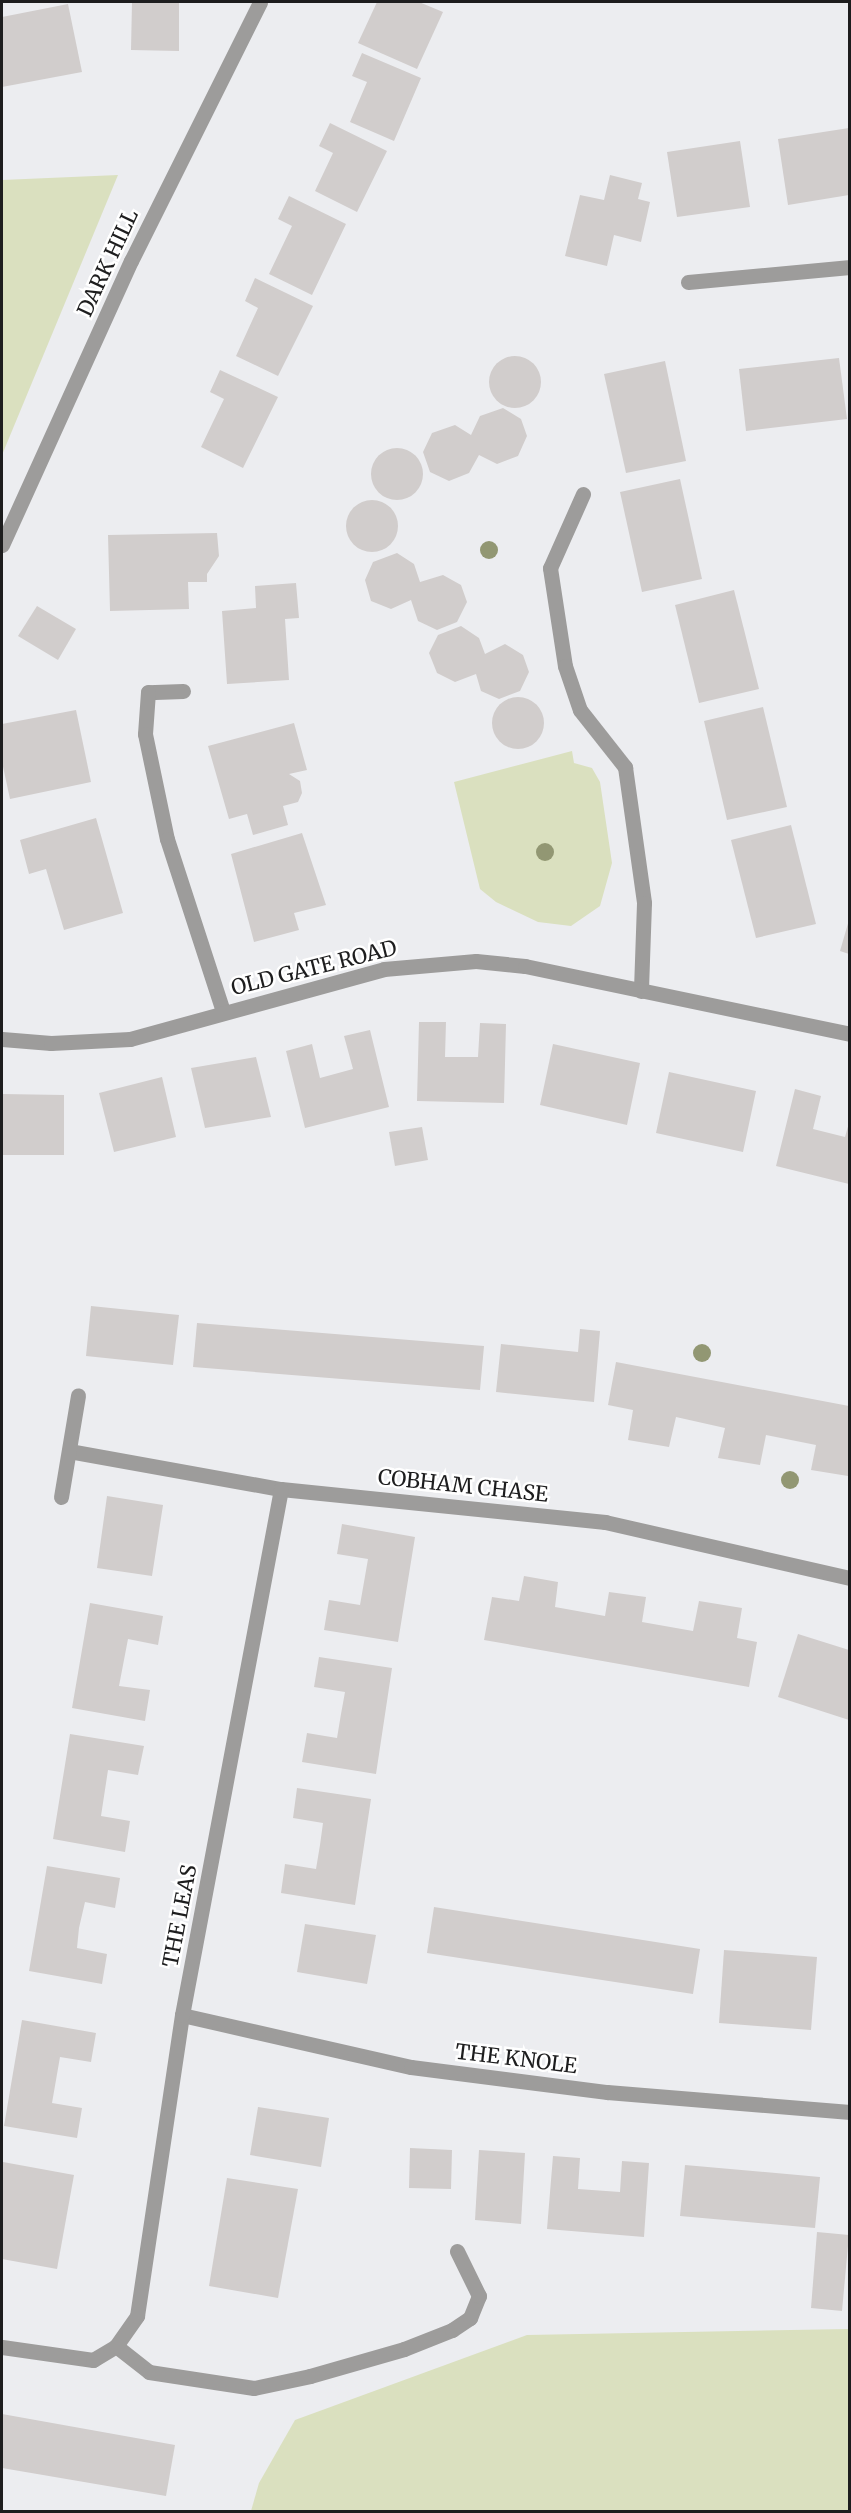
<!DOCTYPE html>
<html>
<head>
<meta charset="utf-8">
<style>
  body { margin:0 }
  #map { position:relative; width:851px; height:2513px; overflow:hidden; background:#ecedf0; font-family:Merriweather,serif }
  div>[style] { position:absolute }
  .green>* { inset:0; background:#dae0bf }
  .building>* { inset:0; background:#d1cdcc }
  .round { border-radius:50% }
  .minor>* { height:15px; margin:-7.5px; padding:0 7.5px; transform-origin:7.5px; border-radius:7.5px; background:#9d9c9b }
  .tertiary>* { height:15px; margin:-7.5px; padding:0 7.5px; transform-origin:7.5px; border-radius:7.5px; background:#9d9c9b }
  .trees>* { width:18px; height:18px; margin:-9px; border-radius:50%; background:#929773 }
  span { translate:-50% -50%; white-space:nowrap; text-align:center; line-height:1.15; -webkit-text-stroke:5px #fff; paint-order:stroke }
  .street-label { font-size:21px; color:#1d1d1e }
  .frame { position:absolute; inset:0; border:3px solid #1d1d1e; pointer-events:none }
</style>
</head>
<body>
<div id="map">
  <div class="green">
    <i style="clip-path:polygon(118px 175px,2px 455px,2px 180px)"></i>
    <i style="clip-path:polygon(572px 751px,574px 763px,592px 768px,600px 782px,612px 863px,600px 906px,571px 926px,538px 922px,496px 902px,480px 889px,454px 782px)"></i>
    <i style="clip-path:polygon(849px 2329px,849px 2511px,251px 2511px,259px 2483px,295px 2420px,527px 2335px)"></i>
  </div>
  <div class="building">
    <i style="clip-path:polygon(132px 2px,179px 2px,179px 51px,131px 50px)"></i>
    <i style="clip-path:polygon(377px 2px,419px 2px,443px 12px,417px 69px,358px 43px)"></i>
    <i style="clip-path:polygon(68px 4px,82px 72px,2px 87px,2px 17px)"></i>
    <i style="clip-path:polygon(362px 53px,421px 78px,394px 141px,350px 122px,367px 82px,352px 76px)"></i>
    <i style="clip-path:polygon(330px 123px,387px 151px,357px 212px,315px 191px,333px 153px,319px 146px)"></i>
    <i style="clip-path:polygon(849px 128px,849px 195px,788px 205px,778px 139px)"></i>
    <i style="clip-path:polygon(740px 141px,750px 207px,677px 217px,667px 152px)"></i>
    <i style="clip-path:polygon(610px 175px,642px 183px,638px 199px,650px 202px,641px 242px,614px 235px,607px 266px,565px 256px,580px 195px,604px 200px)"></i>
    <i style="clip-path:polygon(289px 196px,346px 224px,312px 295px,269px 274px,292px 226px,278px 219px)"></i>
    <i style="clip-path:polygon(255px 278px,313px 306px,278px 376px,236px 356px,258px 308px,245px 301px)"></i>
    <i class="round" style="left:489px;top:356px;width:52px;height:52px"></i>
    <i style="clip-path:polygon(839px 358px,847px 419px,746px 431px,739px 369px)"></i>
    <i style="clip-path:polygon(665px 361px,686px 461px,626px 473px,604px 374px)"></i>
    <i style="clip-path:polygon(220px 370px,278px 397px,243px 468px,201px 447px,224px 399px,210px 392px)"></i>
    <i style="clip-path:polygon(503px 408px,521px 419px,527px 436px,518px 456px,497px 464px,479px 455px,469px 473px,449px 481px,430px 472px,423px 452px,432px 433px,455px 425px,471px 435px,480px 416px)"></i>
    <i class="round" style="left:371px;top:448px;width:52px;height:52px"></i>
    <i style="clip-path:polygon(680px 479px,702px 579px,642px 592px,620px 492px)"></i>
    <i class="round" style="left:346px;top:500px;width:52px;height:52px"></i>
    <i style="clip-path:polygon(217px 533px,219px 556px,207px 574px,207px 582px,188px 582px,189px 609px,110px 611px,108px 535px)"></i>
    <i style="clip-path:polygon(397px 553px,414px 564px,420px 582px,443px 575px,461px 585px,467px 602px,457px 622px,437px 630px,418px 621px,411px 600px,391px 609px,371px 601px,365px 580px,373px 562px)"></i>
    <i style="clip-path:polygon(296px 583px,299px 618px,285px 619px,289px 680px,227px 684px,222px 611px,256px 608px,255px 586px)"></i>
    <i style="clip-path:polygon(734px 590px,759px 689px,699px 703px,675px 605px)"></i>
    <i style="clip-path:polygon(37px 606px,76px 629px,58px 660px,18px 636px)"></i>
    <i style="clip-path:polygon(461px 626px,479px 638px,485px 654px,505px 644px,523px 655px,529px 672px,520px 691px,499px 699px,481px 691px,476px 674px,455px 682px,437px 673px,429px 653px,438px 635px)"></i>
    <i class="round" style="left:492px;top:697px;width:52px;height:52px"></i>
    <i style="clip-path:polygon(763px 707px,787px 807px,727px 820px,704px 721px)"></i>
    <i style="clip-path:polygon(76px 710px,91px 782px,10px 799px,2px 762px,2px 724px)"></i>
    <i style="clip-path:polygon(294px 723px,307px 770px,289px 774px,300px 781px,302px 793px,298px 802px,283px 806px,288px 825px,253px 835px,247px 814px,229px 819px,208px 746px)"></i>
    <i style="clip-path:polygon(96px 818px,123px 913px,64px 930px,46px 869px,29px 874px,20px 840px)"></i>
    <i style="clip-path:polygon(791px 825px,816px 924px,756px 938px,731px 840px)"></i>
    <i style="clip-path:polygon(302px 833px,326px 905px,294px 913px,299px 930px,254px 942px,231px 854px)"></i>
    <i style="clip-path:polygon(849px 920px,849px 954px,840px 951px)"></i>
    <i style="clip-path:polygon(419px 1022px,446px 1022px,445px 1057px,478px 1057px,480px 1023px,506px 1024px,504px 1103px,417px 1101px)"></i>
    <i style="clip-path:polygon(370px 1030px,389px 1107px,305px 1128px,286px 1051px,312px 1044px,320px 1078px,353px 1069px,344px 1036px)"></i>
    <i style="clip-path:polygon(553px 1044px,640px 1063px,627px 1125px,540px 1105px)"></i>
    <i style="clip-path:polygon(256px 1057px,271px 1117px,205px 1128px,191px 1068px)"></i>
    <i style="clip-path:polygon(669px 1072px,756px 1091px,743px 1152px,656px 1133px)"></i>
    <i style="clip-path:polygon(162px 1077px,176px 1137px,114px 1152px,99px 1093px)"></i>
    <i style="clip-path:polygon(795px 1089px,821px 1096px,813px 1129px,845px 1137px,849px 1123px,849px 1184px,776px 1166px)"></i>
    <i style="clip-path:polygon(2px 1094px,64px 1095px,64px 1155px,2px 1155px)"></i>
    <i style="clip-path:polygon(422px 1127px,428px 1160px,395px 1166px,389px 1132px)"></i>
    <i style="clip-path:polygon(91px 1306px,179px 1315px,173px 1365px,86px 1356px)"></i>
    <i style="clip-path:polygon(197px 1323px,484px 1346px,480px 1390px,193px 1367px)"></i>
    <i style="clip-path:polygon(580px 1329px,600px 1331px,594px 1402px,496px 1392px,501px 1344px,578px 1352px)"></i>
    <i style="clip-path:polygon(616px 1362px,849px 1406px,848px 1476px,811px 1470px,816px 1445px,766px 1435px,760px 1465px,718px 1458px,725px 1428px,676px 1417px,669px 1447px,628px 1440px,633px 1410px,608px 1405px)"></i>
    <i style="clip-path:polygon(107px 1496px,163px 1505px,152px 1576px,97px 1568px)"></i>
    <i style="clip-path:polygon(342px 1524px,415px 1537px,398px 1642px,324px 1630px,329px 1600px,360px 1605px,368px 1559px,337px 1554px)"></i>
    <i style="clip-path:polygon(524px 1576px,558px 1582px,555px 1607px,605px 1616px,609px 1592px,646px 1597px,642px 1622px,693px 1631px,699px 1601px,742px 1608px,737px 1638px,757px 1642px,749px 1687px,484px 1640px,492px 1597px,519px 1601px)"></i>
    <i style="clip-path:polygon(90px 1603px,163px 1616px,158px 1645px,128px 1639px,119px 1686px,150px 1690px,145px 1721px,72px 1708px)"></i>
    <i style="clip-path:polygon(798px 1634px,849px 1650px,849px 1720px,778px 1697px)"></i>
    <i style="clip-path:polygon(319px 1657px,392px 1668px,376px 1774px,302px 1762px,307px 1733px,337px 1738px,341px 1714px,345px 1692px,314px 1687px)"></i>
    <i style="clip-path:polygon(70px 1734px,144px 1746px,138px 1775px,108px 1770px,101px 1816px,130px 1821px,125px 1852px,53px 1839px)"></i>
    <i style="clip-path:polygon(297px 1788px,371px 1799px,355px 1905px,281px 1893px,285px 1864px,316px 1869px,320px 1845px,323px 1823px,293px 1818px)"></i>
    <i style="clip-path:polygon(47px 1866px,120px 1878px,115px 1908px,85px 1902px,79px 1928px,77px 1948px,107px 1954px,102px 1984px,29px 1971px)"></i>
    <i style="clip-path:polygon(434px 1907px,700px 1949px,693px 1994px,427px 1953px)"></i>
    <i style="clip-path:polygon(305px 1924px,376px 1935px,367px 1984px,297px 1972px)"></i>
    <i style="clip-path:polygon(724px 1950px,817px 1957px,811px 2030px,719px 2023px)"></i>
    <i style="clip-path:polygon(22px 2020px,96px 2033px,91px 2062px,60px 2057px,52px 2103px,82px 2108px,77px 2138px,4px 2126px)"></i>
    <i style="clip-path:polygon(258px 2107px,329px 2118px,321px 2167px,250px 2155px)"></i>
    <i style="clip-path:polygon(410px 2148px,452px 2150px,451px 2189px,409px 2188px)"></i>
    <i style="clip-path:polygon(479px 2150px,525px 2153px,521px 2224px,475px 2220px)"></i>
    <i style="clip-path:polygon(553px 2156px,580px 2158px,578px 2189px,620px 2192px,622px 2161px,649px 2163px,644px 2237px,547px 2229px)"></i>
    <i style="clip-path:polygon(3px 2162px,74px 2175px,57px 2269px,2px 2259px)"></i>
    <i style="clip-path:polygon(685px 2165px,820px 2177px,815px 2228px,680px 2216px)"></i>
    <i style="clip-path:polygon(227px 2178px,298px 2189px,278px 2298px,209px 2286px)"></i>
    <i style="clip-path:polygon(817px 2232px,849px 2235px,842px 2311px,811px 2308px)"></i>
    <i style="clip-path:polygon(2px 2414px,175px 2445px,166px 2496px,2px 2468px)"></i>
  </div>
  <div class="minor">
    <i style="left:688px;top:282px;width:163px;rotate:-5.3deg"></i>
    <i style="left:583px;top:494px;width:81px;rotate:114deg"></i>
    <i style="left:550px;top:568px;width:99px;rotate:81.3deg"></i>
    <i style="left:565px;top:666px;width:46px;rotate:71.2deg"></i>
    <i style="left:580px;top:710px;width:73px;rotate:51.7deg"></i>
    <i style="left:625px;top:767px;width:137px;rotate:82deg"></i>
    <i style="left:644px;top:903px;width:88px;rotate:92deg"></i>
    <i style="left:183px;top:691px;width:35px;rotate:178deg"></i>
    <i style="left:148px;top:692px;width:42px;rotate:94.1deg"></i>
    <i style="left:145px;top:734px;width:107px;rotate:78.2deg"></i>
    <i style="left:167px;top:839px;width:181px;rotate:72deg"></i>
    <i style="left:2px;top:1039px;width:49px;rotate:4.7deg"></i>
    <i style="left:51px;top:1043px;width:79px;rotate:-2.9deg"></i>
    <i style="left:130px;top:1039px;width:263px;rotate:-15.4deg"></i>
    <i style="left:384px;top:969px;width:92px;rotate:-5deg"></i>
    <i style="left:476px;top:961px;width:49px;rotate:5.8deg"></i>
    <i style="left:525px;top:966px;width:332px;rotate:11.8deg"></i>
    <i style="left:69px;top:1451px;width:215px;rotate:10.2deg"></i>
    <i style="left:281px;top:1489px;width:326px;rotate:5.8deg"></i>
    <i style="left:605px;top:1522px;width:251px;rotate:12.9deg"></i>
    <i style="left:61px;top:1497px;width:103px;rotate:-80.5deg"></i>
    <i style="left:182px;top:2015px;width:235px;rotate:12.8deg"></i>
    <i style="left:411px;top:2067px;width:198px;rotate:7.3deg"></i>
    <i style="left:607px;top:2092px;width:244px;rotate:4.7deg"></i>
    <i style="left:116px;top:2346px;width:42px;rotate:38.2deg"></i>
    <i style="left:149px;top:2372px;width:106px;rotate:8.7deg"></i>
    <i style="left:254px;top:2388px;width:57px;rotate:-12.1deg"></i>
    <i style="left:310px;top:2376px;width:98px;rotate:-16deg"></i>
    <i style="left:404px;top:2349px;width:52px;rotate:-21.6deg"></i>
    <i style="left:452px;top:2330px;width:22px;rotate:-34deg"></i>
    <i style="left:470px;top:2318px;width:24px;rotate:-68deg"></i>
    <i style="left:479px;top:2296px;width:50px;rotate:-116.1deg"></i>
    <i style="left:2px;top:2347px;width:92px;rotate:8.1deg"></i>
    <i style="left:93px;top:2360px;width:27px;rotate:-31deg"></i>
    <i style="left:116px;top:2346px;width:37px;rotate:-55deg"></i>
    <i style="left:137px;top:2316px;width:304px;rotate:-81.5deg"></i>
    <i style="left:182px;top:2015px;width:535px;rotate:-79.34deg"></i>
  </div>
  <div class="tertiary">
    <i style="left:2px;top:545px;width:312px;rotate:-65.6deg"></i>
    <i style="left:131px;top:261px;width:289px;rotate:-63.5deg"></i>
  </div>
  <div class="trees">
    <i style="left:489px;top:550px"></i>
    <i style="left:545px;top:852px"></i>
    <i style="left:702px;top:1353px"></i>
    <i style="left:790px;top:1480px"></i>
  </div>
  <div class="street-label">
    <span style="left:108px;top:263px;rotate:-65deg">DARK HILL</span>
    <span style="left:314px;top:968px;rotate:-14deg">OLD GATE ROAD</span>
    <span style="left:463px;top:1486px;rotate:6deg">COBHAM CHASE</span>
    <span style="left:180px;top:1916px;rotate:-79deg">THE LEAS</span>
    <span style="left:516px;top:2059px;rotate:7deg">THE KNOLE</span>
  </div>
  <div class="frame"></div>
</div>
</body>
</html>
